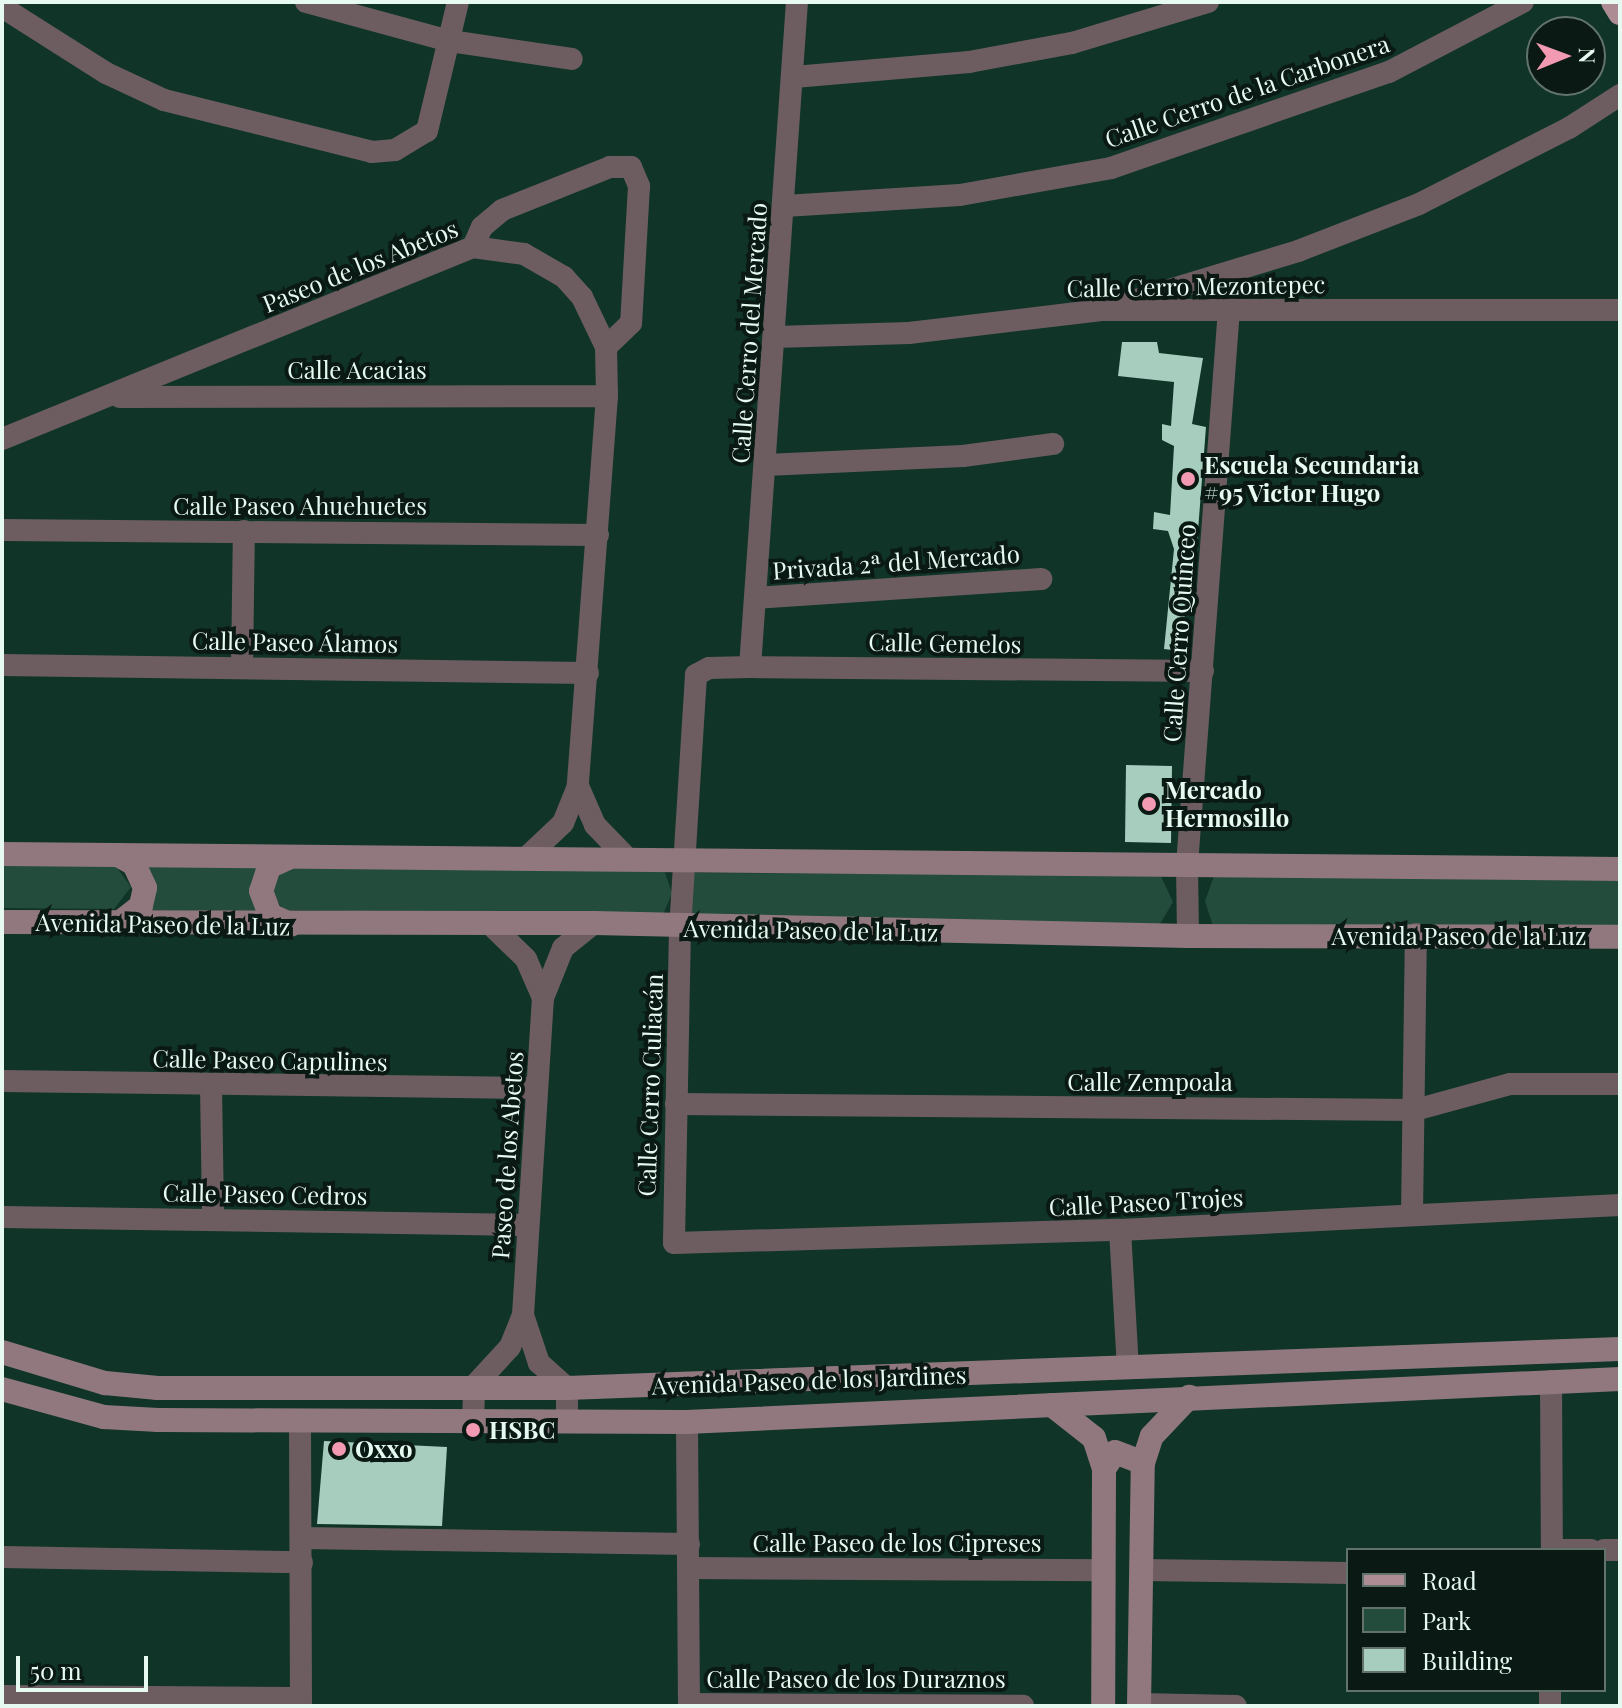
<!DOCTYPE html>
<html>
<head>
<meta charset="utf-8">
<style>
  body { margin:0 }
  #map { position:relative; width:1622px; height:1708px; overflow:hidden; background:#103428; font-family:"Playfair Display",serif }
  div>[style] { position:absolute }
  .green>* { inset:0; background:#234c3d }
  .building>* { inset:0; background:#a6cdbd }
  .street>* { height:22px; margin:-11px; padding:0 11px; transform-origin:11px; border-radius:11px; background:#6d5d61 }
  .secondary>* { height:24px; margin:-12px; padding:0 12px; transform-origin:12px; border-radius:12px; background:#91787e }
  .primary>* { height:24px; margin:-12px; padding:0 12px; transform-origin:12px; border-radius:12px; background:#ad8c94 }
  .dots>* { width:22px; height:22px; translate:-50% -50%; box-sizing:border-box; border:4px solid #0a1913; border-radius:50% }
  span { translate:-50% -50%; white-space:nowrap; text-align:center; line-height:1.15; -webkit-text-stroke:8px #0a1913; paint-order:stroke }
  .street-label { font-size:24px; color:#e6faf1 }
  .poi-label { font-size:24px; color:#e6faf1; font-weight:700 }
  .left { translate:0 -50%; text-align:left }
  .frame { position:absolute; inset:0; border:4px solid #e6faf1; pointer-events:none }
  .legend { position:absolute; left:1346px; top:1548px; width:260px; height:144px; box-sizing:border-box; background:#0a1913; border:2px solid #62736c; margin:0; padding:10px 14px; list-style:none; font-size:24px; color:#e6faf1 }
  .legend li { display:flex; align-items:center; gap:16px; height:40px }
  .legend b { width:40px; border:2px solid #62736c }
  .north { position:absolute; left:1526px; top:16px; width:80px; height:80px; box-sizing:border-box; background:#0a1913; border:2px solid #62736c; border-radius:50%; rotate:89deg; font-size:22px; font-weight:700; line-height:32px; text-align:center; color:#e6faf1 }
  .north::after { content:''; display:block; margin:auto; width:28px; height:36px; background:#f19ab2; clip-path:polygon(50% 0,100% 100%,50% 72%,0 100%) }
  .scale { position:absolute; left:16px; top:1656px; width:132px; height:36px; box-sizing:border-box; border:4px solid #e6faf1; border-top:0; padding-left:10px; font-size:24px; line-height:28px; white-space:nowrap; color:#e6faf1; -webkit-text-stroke:6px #0a1913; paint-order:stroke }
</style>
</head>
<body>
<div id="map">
  <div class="green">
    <i style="clip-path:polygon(2px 864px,115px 865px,131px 887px,114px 909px,2px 908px)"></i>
    <i style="clip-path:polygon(145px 865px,262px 866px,262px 911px,145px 910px)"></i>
    <i style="clip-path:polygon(284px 867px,664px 870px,672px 893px,663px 915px,283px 910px,271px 889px)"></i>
    <i style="clip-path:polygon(693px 873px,1160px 874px,1173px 902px,1157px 929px,691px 916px)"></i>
    <i style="clip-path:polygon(1214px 876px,1620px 881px,1620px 933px,1213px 926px,1205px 901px)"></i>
  </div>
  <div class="building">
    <i style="clip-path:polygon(1122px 342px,1157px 342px,1159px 353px,1203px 358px,1192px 424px,1206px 427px,1197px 544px,1192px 544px,1181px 651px,1164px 649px,1174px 549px,1168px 531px,1153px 529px,1154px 512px,1170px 515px,1174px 446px,1162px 440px,1162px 424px,1171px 426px,1174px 382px,1118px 376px)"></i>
    <i style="clip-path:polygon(1126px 765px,1172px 766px,1171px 843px,1125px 842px)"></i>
    <i style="clip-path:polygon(324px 1441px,447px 1447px,442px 1526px,317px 1524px)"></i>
  </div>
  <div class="street">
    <i style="left:306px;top:2px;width:149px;rotate:15.2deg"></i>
    <i style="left:450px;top:41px;width:123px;rotate:8.4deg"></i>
    <i style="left:2px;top:7px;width:123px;rotate:32.4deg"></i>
    <i style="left:106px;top:73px;width:64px;rotate:25deg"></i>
    <i style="left:164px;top:100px;width:214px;rotate:14deg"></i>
    <i style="left:372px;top:152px;width:23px;rotate:-5deg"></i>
    <i style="left:395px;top:150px;width:37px;rotate:-31deg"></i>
    <i style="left:427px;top:131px;width:133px;rotate:-76.5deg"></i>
    <i style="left:794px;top:77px;width:176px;rotate:-4.9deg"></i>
    <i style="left:969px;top:62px;width:105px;rotate:-10.5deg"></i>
    <i style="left:1072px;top:43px;width:142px;rotate:-16.8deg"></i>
    <i style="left:785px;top:206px;width:175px;rotate:-3.6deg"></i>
    <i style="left:960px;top:195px;width:153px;rotate:-10.1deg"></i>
    <i style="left:1111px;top:168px;width:294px;rotate:-19.1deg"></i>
    <i style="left:1389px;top:72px;width:151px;rotate:-27.6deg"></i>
    <i style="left:473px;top:247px;width:22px;rotate:-66deg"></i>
    <i style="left:482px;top:227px;width:26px;rotate:-40deg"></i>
    <i style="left:502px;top:210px;width:116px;rotate:-21.7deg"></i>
    <i style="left:610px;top:167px;width:21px"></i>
    <i style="left:631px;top:167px;width:21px;rotate:67deg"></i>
    <i style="left:639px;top:186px;width:137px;rotate:93.3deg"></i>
    <i style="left:631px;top:323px;width:35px;rotate:136deg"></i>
    <i style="left:1126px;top:303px;width:180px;rotate:-16.8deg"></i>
    <i style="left:1298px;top:251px;width:130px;rotate:-21.2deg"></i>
    <i style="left:1419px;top:204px;width:168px;rotate:-26.9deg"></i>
    <i style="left:1569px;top:128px;width:61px;rotate:-32.9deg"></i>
    <i style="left:775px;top:337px;width:134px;rotate:-1.7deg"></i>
    <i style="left:909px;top:333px;width:194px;rotate:-6.8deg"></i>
    <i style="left:1102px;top:310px;width:518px"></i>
    <i style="left:120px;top:397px;width:487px;rotate:-0.1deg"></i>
    <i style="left:2px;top:439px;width:509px;rotate:-22.18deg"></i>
    <i style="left:473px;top:247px;width:51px;rotate:7.8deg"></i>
    <i style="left:524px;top:254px;width:46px;rotate:29.9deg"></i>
    <i style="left:564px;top:277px;width:27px;rotate:48deg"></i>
    <i style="left:582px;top:297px;width:55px;rotate:64.4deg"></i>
    <i style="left:606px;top:347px;width:49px;rotate:88.8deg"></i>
    <i style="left:607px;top:396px;width:391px;rotate:94.3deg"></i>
    <i style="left:578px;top:786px;width:40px;rotate:112deg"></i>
    <i style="left:563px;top:823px;width:48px;rotate:136.7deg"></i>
    <i style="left:766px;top:465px;width:197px;rotate:-2.6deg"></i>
    <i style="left:963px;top:456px;width:91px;rotate:-7.6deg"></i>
    <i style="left:2px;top:530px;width:596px;rotate:0.48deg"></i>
    <i style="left:755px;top:598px;width:287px;rotate:-3.8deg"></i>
    <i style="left:2px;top:665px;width:586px;rotate:0.78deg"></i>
    <i style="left:242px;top:667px;width:136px;rotate:-89.2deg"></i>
    <i style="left:750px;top:667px;width:667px;rotate:-85.96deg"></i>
    <i style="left:1203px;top:671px;width:453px;rotate:-179.5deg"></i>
    <i style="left:750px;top:667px;width:41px;rotate:178.6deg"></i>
    <i style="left:709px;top:668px;width:15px;rotate:152deg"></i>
    <i style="left:696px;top:675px;width:254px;rotate:93.6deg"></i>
    <i style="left:680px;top:928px;width:315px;rotate:91.1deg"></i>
    <i style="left:674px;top:1243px;width:446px;rotate:-1.7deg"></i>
    <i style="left:1120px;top:1230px;width:501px;rotate:-2.86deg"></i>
    <i style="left:578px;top:786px;width:43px;rotate:66.4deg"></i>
    <i style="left:595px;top:825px;width:47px;rotate:45.9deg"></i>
    <i style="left:488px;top:922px;width:53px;rotate:44.2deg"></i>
    <i style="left:526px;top:959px;width:43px;rotate:66.4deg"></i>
    <i style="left:1188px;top:936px;width:71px;rotate:-90.8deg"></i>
    <i style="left:1187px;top:865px;width:558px;rotate:-85.68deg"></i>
    <i style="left:2px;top:1081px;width:535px;rotate:0.75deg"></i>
    <i style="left:211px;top:1086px;width:132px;rotate:89.1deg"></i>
    <i style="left:676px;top:1104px;width:739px;rotate:0.47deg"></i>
    <i style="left:1415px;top:1110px;width:98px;rotate:-15.3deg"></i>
    <i style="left:1510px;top:1084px;width:110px"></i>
    <i style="left:1412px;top:1214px;width:280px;rotate:-89.2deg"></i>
    <i style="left:2px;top:1217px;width:526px;rotate:0.87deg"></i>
    <i style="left:1120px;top:1230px;width:138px;rotate:86.7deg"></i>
    <i style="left:1551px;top:1381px;width:169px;rotate:89.7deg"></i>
    <i style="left:300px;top:1421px;width:285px;rotate:89.8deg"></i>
    <i style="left:473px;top:1422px;width:36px;rotate:-88deg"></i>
    <i style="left:474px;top:1386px;width:53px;rotate:-47.3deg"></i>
    <i style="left:510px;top:1347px;width:35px;rotate:-68deg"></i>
    <i style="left:567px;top:1422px;width:34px;rotate:-90deg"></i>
    <i style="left:567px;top:1388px;width:38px;rotate:-138deg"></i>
    <i style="left:539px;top:1363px;width:51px;rotate:-108.4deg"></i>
    <i style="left:523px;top:1315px;width:318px;rotate:-86.4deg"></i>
    <i style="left:543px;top:998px;width:54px;rotate:-68.2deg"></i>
    <i style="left:563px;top:948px;width:40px;rotate:-39deg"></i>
    <i style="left:687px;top:1422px;width:284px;rotate:89.6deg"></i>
    <i style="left:302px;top:1538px;width:387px;rotate:0.9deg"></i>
    <i style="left:1552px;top:1550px;width:39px"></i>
    <i style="left:1604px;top:1550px;width:16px"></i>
    <i style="left:2px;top:1557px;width:300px;rotate:1deg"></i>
    <i style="left:689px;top:1568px;width:415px;rotate:0.3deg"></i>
    <i style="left:1142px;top:1570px;width:206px;rotate:0.8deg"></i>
    <i style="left:2px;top:1696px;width:299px;rotate:0.4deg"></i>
    <i style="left:689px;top:1704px;width:334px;rotate:0.3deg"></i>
    <i style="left:1139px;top:1704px;width:97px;rotate:1.2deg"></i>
    <i style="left:1550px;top:1706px;width:16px;rotate:-90deg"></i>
  </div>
  <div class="secondary">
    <i style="left:2px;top:854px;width:1618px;rotate:0.53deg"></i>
    <i style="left:118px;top:855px;width:18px;rotate:29deg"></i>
    <i style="left:134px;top:864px;width:26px;rotate:65deg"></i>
    <i style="left:145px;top:888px;width:18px;rotate:103deg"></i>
    <i style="left:141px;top:906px;width:28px;rotate:142deg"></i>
    <i style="left:290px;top:857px;width:23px;rotate:155deg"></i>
    <i style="left:269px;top:867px;width:25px;rotate:108deg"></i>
    <i style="left:261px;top:891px;width:26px;rotate:69deg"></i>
    <i style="left:270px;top:915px;width:23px;rotate:25deg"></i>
    <i style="left:2px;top:922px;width:592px;rotate:0.1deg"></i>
    <i style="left:594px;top:923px;width:594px;rotate:1.25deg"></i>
    <i style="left:1188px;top:936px;width:432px;rotate:0.1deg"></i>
    <i style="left:2px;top:1352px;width:108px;rotate:16.8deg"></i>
    <i style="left:105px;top:1383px;width:53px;rotate:5.4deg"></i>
    <i style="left:158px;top:1388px;width:409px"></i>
    <i style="left:567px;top:1388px;width:1054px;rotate:-2.12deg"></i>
    <i style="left:2px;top:1389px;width:106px;rotate:15.4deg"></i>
    <i style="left:104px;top:1417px;width:54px;rotate:3.2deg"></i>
    <i style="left:158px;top:1420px;width:529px;rotate:0.22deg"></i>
    <i style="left:687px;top:1422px;width:934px;rotate:-2.64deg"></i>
    <i style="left:1052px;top:1405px;width:53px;rotate:38.2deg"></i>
    <i style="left:1094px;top:1438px;width:33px;rotate:72deg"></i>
    <i style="left:1104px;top:1469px;width:237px;rotate:90.2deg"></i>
    <i style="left:1104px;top:1469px;width:20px;rotate:-57deg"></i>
    <i style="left:1115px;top:1452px;width:30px;rotate:21deg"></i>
    <i style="left:1139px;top:1706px;width:243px;rotate:-89.1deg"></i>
    <i style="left:1143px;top:1463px;width:28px;rotate:-72deg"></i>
    <i style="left:1152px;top:1436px;width:54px;rotate:-46.5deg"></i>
  </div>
  <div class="primary">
    <i style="left:1613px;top:2px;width:13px;rotate:58deg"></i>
  </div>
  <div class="dots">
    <i style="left:1188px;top:479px;background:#f19ab2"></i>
    <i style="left:1149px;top:804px;background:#f19ab2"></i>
    <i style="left:473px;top:1430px;background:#f19ab2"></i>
    <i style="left:339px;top:1449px;background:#f19ab2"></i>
  </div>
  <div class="street-label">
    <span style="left:1247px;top:91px;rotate:-19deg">Calle Cerro de la Carbonera</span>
    <span style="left:360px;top:266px;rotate:-22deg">Paseo de los Abetos</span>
    <span style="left:1196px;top:286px;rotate:-1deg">Calle Cerro Mezontepec</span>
    <span style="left:749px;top:333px;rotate:-86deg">Calle Cerro del Mercado</span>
    <span style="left:357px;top:370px">Calle Acacias</span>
    <span style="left:300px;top:506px">Calle Paseo Ahuehuetes</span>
    <span style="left:896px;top:562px;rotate:-4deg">Privada 2ª del Mercado</span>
    <span style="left:1179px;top:633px;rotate:-86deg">Calle Cerro Quinceo</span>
    <span style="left:295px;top:642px;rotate:1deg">Calle Paseo Álamos</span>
    <span style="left:945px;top:643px;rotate:1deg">Calle Gemelos</span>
    <span style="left:163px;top:924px;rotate:1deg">Avenida Paseo de la Luz</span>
    <span style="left:811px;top:930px;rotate:1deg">Avenida Paseo de la Luz</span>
    <span style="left:1459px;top:936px">Avenida Paseo de la Luz</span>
    <span style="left:270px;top:1060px;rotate:1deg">Calle Paseo Capulines</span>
    <span style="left:1150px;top:1082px">Calle Zempoala</span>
    <span style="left:650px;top:1085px;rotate:-88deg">Calle Cerro Culiacán</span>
    <span style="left:507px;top:1155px;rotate:-86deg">Paseo de los Abetos</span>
    <span style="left:265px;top:1194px;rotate:1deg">Calle Paseo Cedros</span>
    <span style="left:1146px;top:1202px;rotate:-3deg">Calle Paseo Trojes</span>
    <span style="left:809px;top:1380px;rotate:-2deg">Avenida Paseo de los Jardines</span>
    <span style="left:897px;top:1543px">Calle Paseo de los Cipreses</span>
    <span style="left:856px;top:1679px">Calle Paseo de los Duraznos</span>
  </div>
  <div class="poi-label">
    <span class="left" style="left:1204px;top:479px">Escuela Secundaria<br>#95 Victor Hugo</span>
    <span class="left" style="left:1165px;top:804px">Mercado<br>Hermosillo</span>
    <span class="left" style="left:489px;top:1430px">HSBC</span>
    <span class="left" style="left:355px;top:1449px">Oxxo</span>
  </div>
  <div class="frame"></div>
  <ul class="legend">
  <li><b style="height:10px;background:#ad8c94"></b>Road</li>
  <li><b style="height:22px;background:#234c3d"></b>Park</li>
  <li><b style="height:22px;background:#a6cdbd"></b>Building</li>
  </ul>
  <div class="north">N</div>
  <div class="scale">50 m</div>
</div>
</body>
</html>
